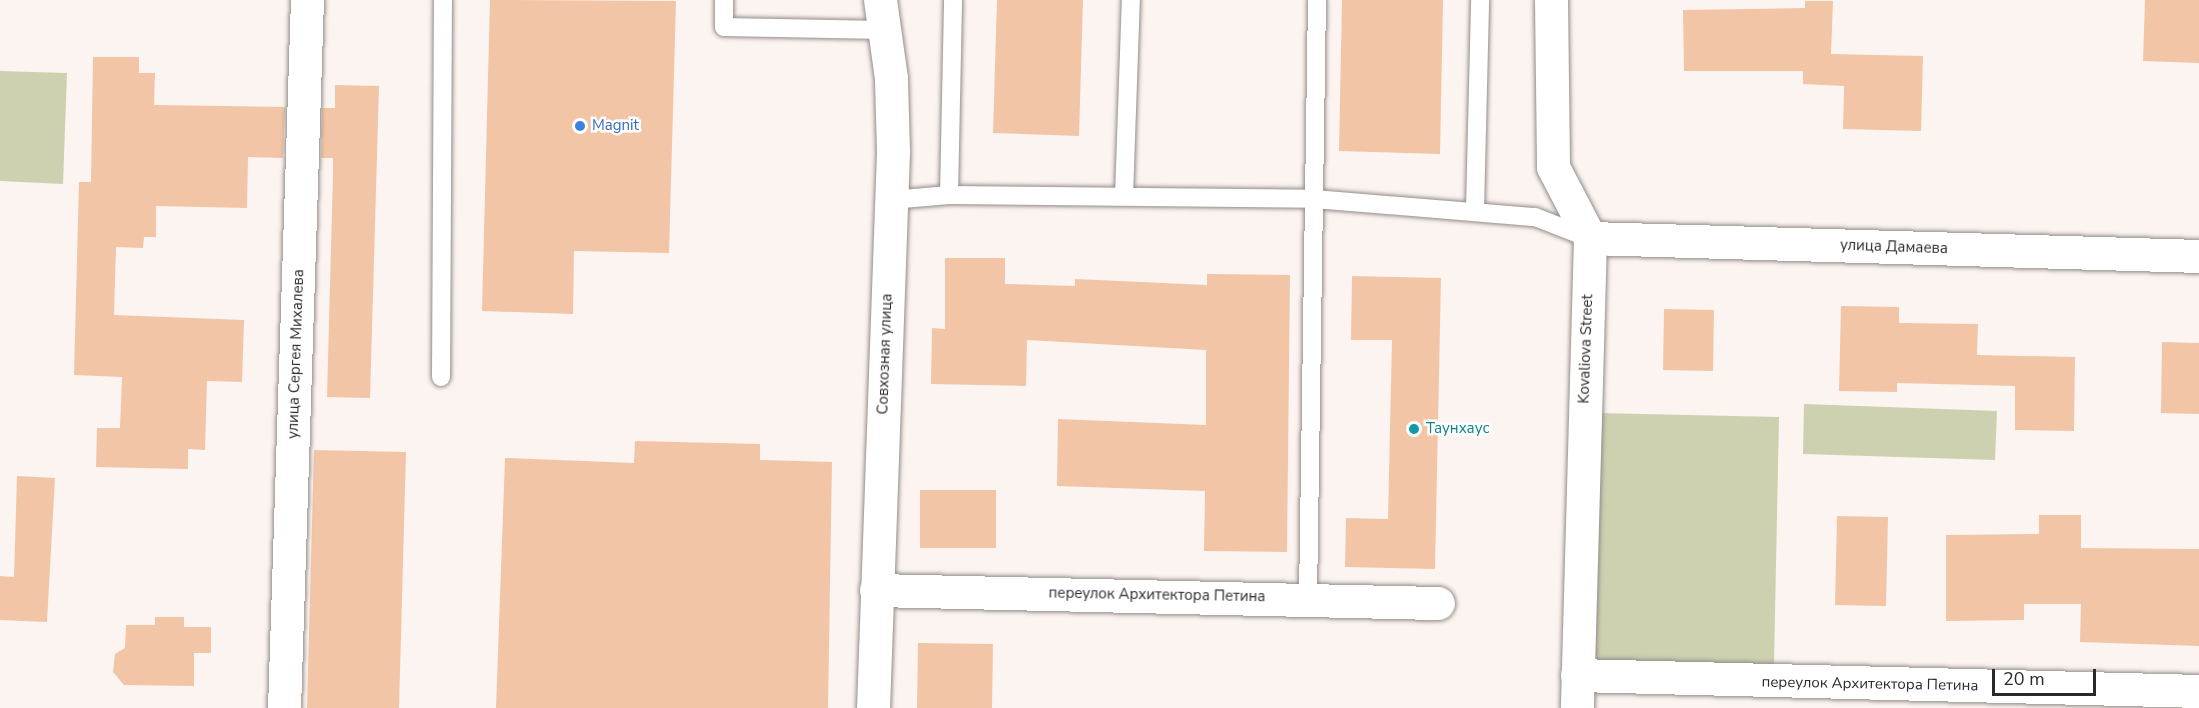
<!DOCTYPE html>
<html>
<head>
<meta charset="utf-8">
<style>
  body { margin:0 }
  #map { position:relative; width:2199px; height:708px; overflow:hidden; background:#fcf4f0; font-family:"Nunito Sans",sans-serif }
  div>[style] { position:absolute }
  .green>* { inset:0; background:#cdd1b0 }
  .building>* { inset:0; background:#f1c5a6 }
  .roads { filter:drop-shadow(0 0 2px #938c88) drop-shadow(0 0 2px #938c88) }
  .service>* { height:18px; margin:-9px; padding:0 9px; transform-origin:9px; border-radius:9px; background:#fff }
  .minor>* { height:33px; margin:-16.5px; padding:0 16.5px; transform-origin:16.5px; border-radius:16.5px; background:#fff }
  .dots>* { width:16px; height:16px; translate:-50% -50%; box-sizing:border-box; border:3px solid #fff; border-radius:50% }
  span { translate:-50% -50%; white-space:nowrap; text-align:center; line-height:1.15; -webkit-text-stroke:5px #fff; paint-order:stroke }
  .shop-label { font-size:15px; color:#366cbe }
  .left { translate:0 -50%; text-align:left }
  .street-label { font-size:15px; color:#2c2a28 }
  .culture-label { font-size:15px; color:#0d838f }
  .scale { position:absolute; left:1992px; top:669px; width:104px; height:27px; box-sizing:border-box; border:3px solid #2c2a28; border-top:0; padding-left:8px; font-size:18px; line-height:21px; white-space:nowrap; color:#2c2a28; -webkit-text-stroke:4px #fff; paint-order:stroke }
</style>
</head>
<body>
<div id="map">
  <div class="green">
    <i style="clip-path:polygon(0 71px,67px 73px,63px 184px,0 181px)"></i>
    <i style="clip-path:polygon(1804px 404px,1997px 411px,1995px 460px,1803px 454px)"></i>
    <i style="clip-path:polygon(1598px 413px,1779px 417px,1774px 664px,1593px 660px)"></i>
  </div>
  <div class="building">
    <i style="clip-path:polygon(490px 0,676px 1px,669px 253px,574px 251px,573px 314px,482px 311px)"></i>
    <i style="clip-path:polygon(997px 0,1083px 0,1079px 136px,993px 133px)"></i>
    <i style="clip-path:polygon(1342px 0,1443px 0,1440px 154px,1339px 151px)"></i>
    <i style="clip-path:polygon(2145px 0,2199px 0,2199px 63px,2143px 61px)"></i>
    <i style="clip-path:polygon(1805px 1px,1833px 1px,1831px 54px,1923px 56px,1921px 131px,1843px 129px,1844px 86px,1803px 84px,1803px 71px,1684px 71px,1683px 10px,1805px 8px)"></i>
    <i style="clip-path:polygon(93px 57px,139px 57px,139px 73px,155px 73px,154px 105px,285px 107px,283px 158px,248px 157px,247px 208px,156px 206px,156px 237px,144px 237px,143px 248px,116px 247px,114px 315px,244px 320px,242px 382px,207px 381px,205px 450px,188px 449px,188px 469px,96px 467px,97px 428px,120px 428px,122px 377px,74px 375px,79px 182px,91px 182px)"></i>
    <i style="clip-path:polygon(335px 85px,379px 86px,370px 398px,327px 397px,333px 174px,333px 158px,321px 158px,322px 108px,335px 108px)"></i>
    <i style="clip-path:polygon(945px 258px,1005px 258px,1005px 284px,1075px 286px,1075px 279px,1207px 285px,1207px 274px,1290px 275px,1287px 552px,1204px 551px,1205px 491px,1057px 486px,1058px 419px,1206px 425px,1206px 350px,1027px 340px,1026px 386px,931px 384px,932px 328px,945px 329px)"></i>
    <i style="clip-path:polygon(1352px 276px,1441px 278px,1435px 569px,1345px 567px,1346px 518px,1388px 519px,1392px 340px,1351px 340px)"></i>
    <i style="clip-path:polygon(1841px 306px,1899px 307px,1899px 323px,1978px 324px,1977px 355px,2075px 357px,2074px 431px,2015px 430px,2015px 386px,1897px 383px,1897px 392px,1839px 391px)"></i>
    <i style="clip-path:polygon(1664px 309px,1714px 310px,1713px 371px,1663px 370px)"></i>
    <i style="clip-path:polygon(2162px 342px,2199px 343px,2199px 414px,2161px 413px)"></i>
    <i style="clip-path:polygon(635px 441px,760px 444px,760px 460px,832px 462px,828px 708px,496px 708px,505px 458px,634px 463px)"></i>
    <i style="clip-path:polygon(314px 450px,406px 452px,399px 708px,307px 708px)"></i>
    <i style="clip-path:polygon(17px 476px,55px 478px,47px 622px,0 620px,0 576px,14px 577px)"></i>
    <i style="clip-path:polygon(920px 490px,996px 490px,996px 548px,920px 548px)"></i>
    <i style="clip-path:polygon(2039px 515px,2081px 515px,2081px 548px,2199px 549px,2199px 646px,2080px 642px,2081px 604px,2024px 604px,2024px 620px,1946px 621px,1946px 535px,2039px 534px)"></i>
    <i style="clip-path:polygon(1837px 516px,1888px 517px,1886px 606px,1835px 605px)"></i>
    <i style="clip-path:polygon(155px 617px,184px 617px,184px 627px,211px 627px,211px 653px,194px 653px,194px 686px,124px 685px,113px 672px,115px 654px,125px 648px,126px 625px,155px 625px)"></i>
    <i style="clip-path:polygon(918px 643px,993px 644px,992px 708px,917px 708px)"></i>
  </div>
  <div class="roads">
    <div class="service">
      <i style="left:724px;top:0;width:27px;rotate:90deg"></i>
      <i style="left:724px;top:27px;width:160px;rotate:1.1deg"></i>
      <i style="left:949px;top:195px;width:195px;rotate:-88.8deg"></i>
      <i style="left:1124px;top:196px;width:196px;rotate:-88deg"></i>
      <i style="left:891px;top:200px;width:58px;rotate:-4.9deg"></i>
      <i style="left:949px;top:195px;width:365px;rotate:0.6deg"></i>
      <i style="left:1314px;top:199px;width:222px;rotate:4.7deg"></i>
      <i style="left:1535px;top:217px;width:58px;rotate:21.3deg"></i>
      <i style="left:1475px;top:210px;width:210px;rotate:-88.6deg"></i>
      <i style="left:441px;top:377px;width:377px;rotate:-89.7deg"></i>
      <i style="left:1308px;top:598px;width:598px;rotate:-89.14deg"></i>
    </div>
    <div class="minor">
      <i style="left:1551px;top:0;width:167px;rotate:89.3deg"></i>
      <i style="left:1553px;top:167px;width:80px;rotate:62.5deg"></i>
      <i style="left:1590px;top:238px;width:470px;rotate:91.6deg"></i>
      <i style="left:1590px;top:238px;width:609px;rotate:1.69deg"></i>
      <i style="left:876px;top:590px;width:562px;rotate:1.33deg"></i>
      <i style="left:1577px;top:675px;width:622px;rotate:1.47deg"></i>
      <i style="left:284px;top:708px;width:708px;rotate:-88.14deg"></i>
      <i style="left:873px;top:708px;width:557px;rotate:-87.94deg"></i>
      <i style="left:893px;top:151px;width:73px;rotate:-91.6deg"></i>
      <i style="left:891px;top:78px;width:79px;rotate:-98deg"></i>
    </div>
  </div>
  <div class="dots">
    <i style="left:580px;top:126px;background:#3f7fe0"></i>
    <i style="left:1414px;top:429px;background:#0f9aa8"></i>
  </div>
  <div class="shop-label">
    <span class="left" style="left:592px;top:126px">Magnit</span>
  </div>
  <div class="street-label">
    <span style="left:1894px;top:247px;rotate:2deg">улица Дамаева</span>
    <span style="left:1586px;top:349px;rotate:-88deg">Kovaliova Street</span>
    <span style="left:296px;top:354px;rotate:-88deg">улица Сергея Михалева</span>
    <span style="left:885px;top:354px;rotate:-88deg">Совхозная улица</span>
    <span style="left:1157px;top:595px;rotate:1deg">переулок Архитектора Петина</span>
    <span style="left:1870px;top:684px;rotate:1deg">переулок Архитектора Петина</span>
  </div>
  <div class="culture-label">
    <span class="left" style="left:1426px;top:429px">Таунхаус</span>
  </div>
  <div class="scale">20 m</div>
</div>
</body>
</html>
